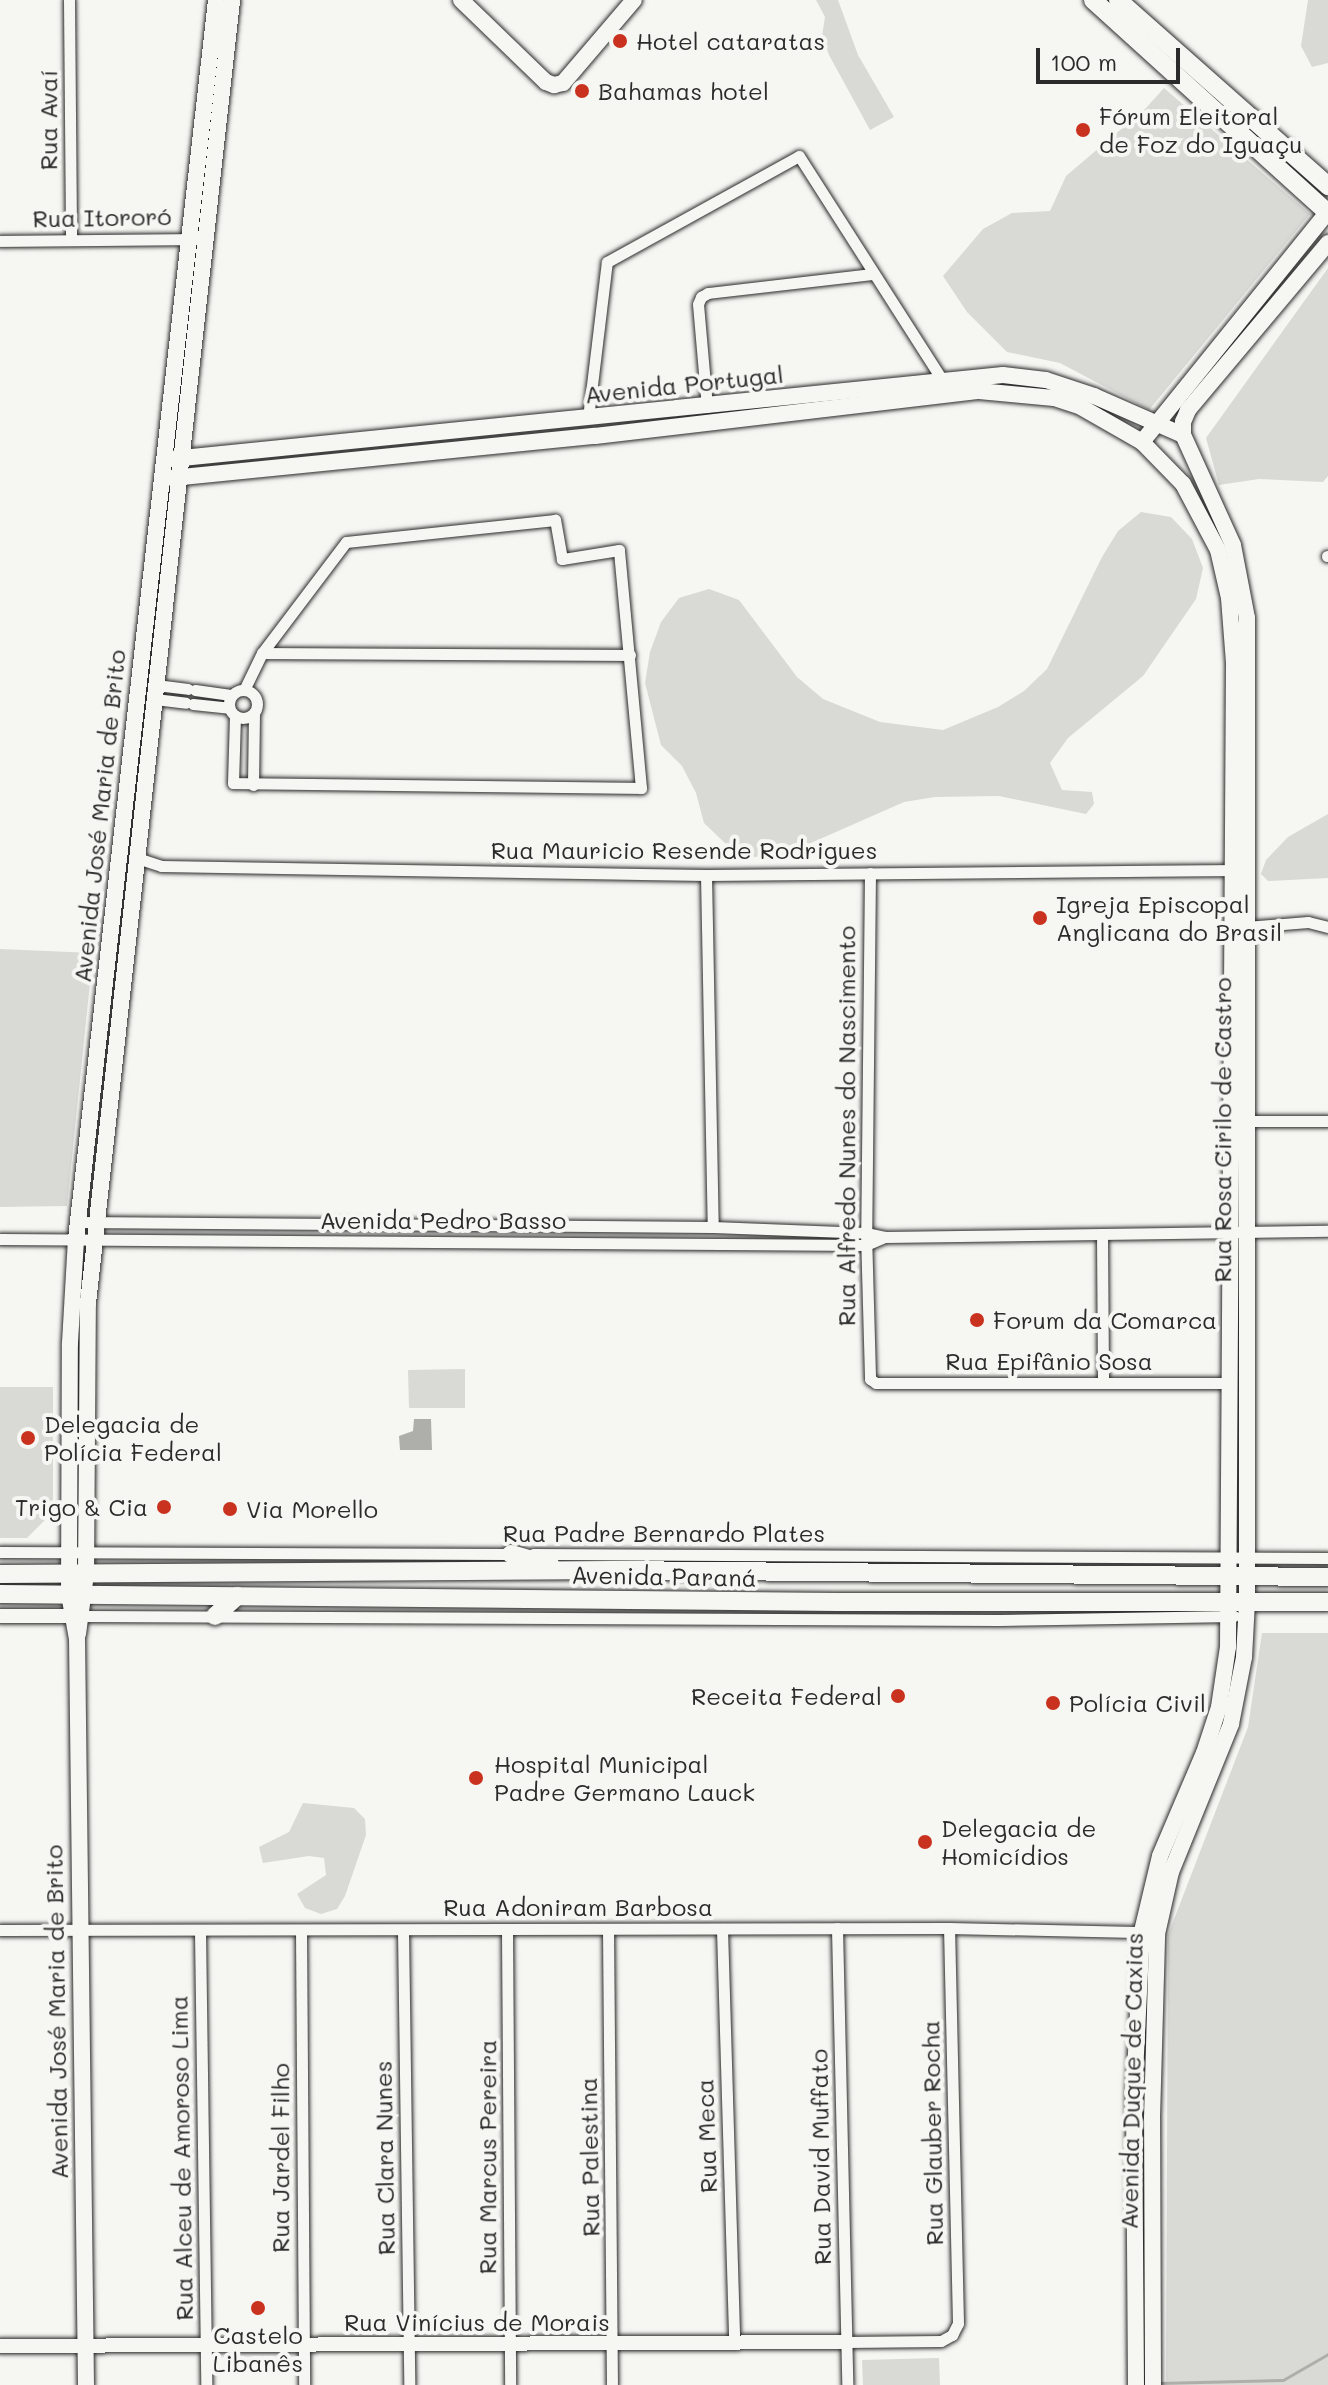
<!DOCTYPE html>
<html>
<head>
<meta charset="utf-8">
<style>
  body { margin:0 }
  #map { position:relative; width:1328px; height:2385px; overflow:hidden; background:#f6f6f2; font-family:Mali,sans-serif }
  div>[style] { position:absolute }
  .green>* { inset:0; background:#d9d9d5 }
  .water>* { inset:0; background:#aeaeab }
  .stream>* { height:3px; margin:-1.5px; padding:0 1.5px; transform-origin:1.5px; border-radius:1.5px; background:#aeaeab }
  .roads { filter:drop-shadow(0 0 2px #2b2b2b) drop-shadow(0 0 2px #2b2b2b) }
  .minor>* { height:11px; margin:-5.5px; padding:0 5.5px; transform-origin:5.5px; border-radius:5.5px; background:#f6f6f2 }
  .minor>.ring { margin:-5.5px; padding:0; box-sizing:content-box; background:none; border:11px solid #f6f6f2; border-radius:50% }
  .tertiary>* { height:14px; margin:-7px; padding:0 7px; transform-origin:7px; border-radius:7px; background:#f6f6f2 }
  .secondary>* { height:16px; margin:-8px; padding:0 8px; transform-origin:8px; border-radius:8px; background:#f6f6f2 }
  .primary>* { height:18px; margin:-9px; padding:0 9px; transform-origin:9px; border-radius:9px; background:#f6f6f2 }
  .dots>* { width:22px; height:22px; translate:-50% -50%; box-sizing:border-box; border:4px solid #f6f6f2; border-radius:50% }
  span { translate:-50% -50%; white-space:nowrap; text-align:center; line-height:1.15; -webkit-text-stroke:8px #f6f6f2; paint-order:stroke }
  .poi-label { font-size:24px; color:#2b2b2b }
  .left { translate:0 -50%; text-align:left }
  .right { translate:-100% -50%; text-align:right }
  .street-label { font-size:24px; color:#2b2b2b }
  .scale { position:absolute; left:1036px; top:48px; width:144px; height:36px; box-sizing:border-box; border:4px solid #2b2b2b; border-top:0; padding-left:10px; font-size:24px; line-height:28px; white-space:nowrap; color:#2b2b2b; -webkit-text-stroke:6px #f6f6f2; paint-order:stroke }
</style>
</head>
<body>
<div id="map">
  <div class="green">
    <i style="clip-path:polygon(816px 0,838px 0,858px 55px,894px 117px,870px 130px,829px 55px,822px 36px,825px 17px)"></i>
    <i style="clip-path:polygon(1308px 0,1328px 0,1328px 63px,1312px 67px,1301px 46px)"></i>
    <i style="clip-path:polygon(1164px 88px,1310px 214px,1149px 410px,1060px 363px,1007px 352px,967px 312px,943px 276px,983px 229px,1012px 213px,1050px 211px,1066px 176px,1146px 108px)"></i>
    <i style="clip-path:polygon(1328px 268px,1328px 476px,1323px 482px,1259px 479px,1219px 485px,1206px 438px)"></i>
    <i style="clip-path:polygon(1141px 512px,1171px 517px,1192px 539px,1203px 568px,1196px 599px,1143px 676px,1068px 738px,1050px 763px,1062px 790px,1092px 792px,1094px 804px,1086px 814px,999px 796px,935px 797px,904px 802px,786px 854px,754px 857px,727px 845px,704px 823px,696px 793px,682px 766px,661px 745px,645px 683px,650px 652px,661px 622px,679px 598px,709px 589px,739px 600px,797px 677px,823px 699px,880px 722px,943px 730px,998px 707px,1024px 691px,1047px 669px,1102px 557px,1118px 531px)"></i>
    <i style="clip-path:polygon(1328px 814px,1328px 878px,1268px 881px,1261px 874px,1266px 860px,1288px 837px)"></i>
    <i style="clip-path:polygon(0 949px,93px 953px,67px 1206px,0 1207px)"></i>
    <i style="clip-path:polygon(465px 1369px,465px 1408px,409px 1408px,408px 1370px)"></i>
    <i style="clip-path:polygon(0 1387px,53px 1387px,53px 1512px,27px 1538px,0 1538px)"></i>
    <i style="clip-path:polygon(1262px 1633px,1328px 1633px,1328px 2385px,1166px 2385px,1168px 1935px,1248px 1727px)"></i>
    <i style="clip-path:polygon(303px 1803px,354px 1808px,365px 1819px,366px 1835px,345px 1896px,337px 1909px,321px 1914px,305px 1908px,297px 1894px,326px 1875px,324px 1858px,309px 1856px,263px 1863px,259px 1847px,289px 1832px)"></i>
    <i style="clip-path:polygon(939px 2358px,940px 2385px,863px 2385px,862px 2360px)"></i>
  </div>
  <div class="water">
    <i style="clip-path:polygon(414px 1419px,431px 1419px,432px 1450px,400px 1450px,399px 1436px,413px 1431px)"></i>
  </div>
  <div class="stream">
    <i style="left:1159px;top:2383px;width:124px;rotate:-1.4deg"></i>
    <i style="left:1283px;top:2380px;width:52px;rotate:-30deg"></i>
  </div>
  <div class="roads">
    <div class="minor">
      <i style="left:69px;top:0;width:239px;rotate:89.5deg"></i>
      <i style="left:0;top:241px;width:196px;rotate:-0.6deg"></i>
      <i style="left:707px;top:407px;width:103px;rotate:-95deg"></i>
      <i style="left:698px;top:304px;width:8px;rotate:-67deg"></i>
      <i style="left:701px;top:297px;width:8px;rotate:-30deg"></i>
      <i style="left:708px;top:293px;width:164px;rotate:-6.6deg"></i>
      <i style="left:588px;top:418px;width:157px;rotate:-83.1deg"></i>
      <i style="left:607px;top:262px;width:219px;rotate:-28.9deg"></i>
      <i style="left:799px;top:156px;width:266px;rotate:57.4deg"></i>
      <i style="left:1327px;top:556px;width:1px"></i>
      <i style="left:262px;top:653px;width:368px;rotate:0.3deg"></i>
      <i style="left:156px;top:685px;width:32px;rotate:7deg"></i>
      <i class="ring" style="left:229px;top:690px;width:17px;height:17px"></i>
      <i style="left:195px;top:690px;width:36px;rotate:8deg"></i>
      <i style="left:155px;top:699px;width:31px;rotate:7deg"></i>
      <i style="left:193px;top:704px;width:36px;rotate:6deg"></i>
      <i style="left:235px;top:716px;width:67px;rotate:91.7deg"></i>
      <i style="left:233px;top:783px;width:408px;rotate:0.7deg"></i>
      <i style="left:641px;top:788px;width:239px;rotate:-95.3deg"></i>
      <i style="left:619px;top:550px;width:58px;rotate:171deg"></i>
      <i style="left:562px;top:559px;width:40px;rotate:-100deg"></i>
      <i style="left:555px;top:520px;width:210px;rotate:174deg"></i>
      <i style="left:346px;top:542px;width:139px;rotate:127.1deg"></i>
      <i style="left:262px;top:653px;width:41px;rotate:115.9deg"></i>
      <i style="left:253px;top:785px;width:72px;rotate:-89.2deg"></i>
      <i style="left:137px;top:858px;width:25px;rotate:18deg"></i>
      <i style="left:161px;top:866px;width:545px;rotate:0.95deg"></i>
      <i style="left:706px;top:875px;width:533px;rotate:-0.54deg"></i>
      <i style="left:870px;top:873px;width:360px;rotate:90.6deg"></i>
      <i style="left:866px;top:1233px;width:146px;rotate:88.4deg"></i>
      <i style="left:870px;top:1379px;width:7px;rotate:34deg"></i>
      <i style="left:876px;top:1383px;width:353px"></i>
      <i style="left:706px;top:875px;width:352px;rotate:88.9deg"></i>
      <i style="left:1246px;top:927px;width:62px;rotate:-4.6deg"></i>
      <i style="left:1308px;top:922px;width:21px;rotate:14deg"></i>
      <i style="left:1241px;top:1121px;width:87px"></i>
      <i style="left:78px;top:1222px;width:635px;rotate:0.45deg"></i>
      <i style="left:713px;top:1227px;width:153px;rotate:2.2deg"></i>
      <i style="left:866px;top:1233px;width:19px;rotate:12deg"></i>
      <i style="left:885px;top:1237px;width:443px;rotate:-0.8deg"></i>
      <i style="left:1102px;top:1234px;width:149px;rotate:89.6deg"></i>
      <i style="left:0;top:1239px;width:866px;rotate:0.4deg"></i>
      <i style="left:866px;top:1245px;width:21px;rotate:-23deg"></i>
      <i style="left:0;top:1552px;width:515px;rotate:0.22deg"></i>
      <i style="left:533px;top:1554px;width:795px;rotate:0.29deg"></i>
      <i style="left:83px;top:1616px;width:916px;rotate:0.25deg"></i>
      <i style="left:999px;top:1620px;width:235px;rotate:-1deg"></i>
      <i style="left:837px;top:1928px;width:457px;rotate:88.7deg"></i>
      <i style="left:608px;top:1929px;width:456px;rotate:89.5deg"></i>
      <i style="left:722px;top:1929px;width:414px;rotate:88.3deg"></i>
      <i style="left:0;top:1930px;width:949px;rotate:-0.12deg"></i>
      <i style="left:949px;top:1928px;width:199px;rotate:1.2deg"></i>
      <i style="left:301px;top:1930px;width:455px;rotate:89.6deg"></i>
      <i style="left:403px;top:1930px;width:455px;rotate:89.2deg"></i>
      <i style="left:507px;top:1930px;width:455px;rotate:89.6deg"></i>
      <i style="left:200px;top:1931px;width:454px;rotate:89.2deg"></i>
      <i style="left:846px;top:2342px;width:95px;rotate:-0.6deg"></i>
      <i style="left:941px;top:2341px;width:13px;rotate:-29deg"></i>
      <i style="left:952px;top:2335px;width:13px;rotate:-63deg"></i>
      <i style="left:958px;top:2323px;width:395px;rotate:-91.3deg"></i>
    </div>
    <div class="tertiary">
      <i style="left:0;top:1616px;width:82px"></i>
      <i style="left:0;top:2346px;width:846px;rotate:-0.27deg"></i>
    </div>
    <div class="secondary">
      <i style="left:461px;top:0;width:118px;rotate:44deg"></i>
      <i style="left:546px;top:82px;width:9px;rotate:21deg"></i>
      <i style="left:554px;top:85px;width:9px;rotate:-13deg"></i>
      <i style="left:563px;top:83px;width:109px;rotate:-49.5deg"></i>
      <i style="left:172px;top:459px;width:835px;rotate:-5.77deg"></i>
      <i style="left:1003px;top:375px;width:43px;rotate:6.6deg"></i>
      <i style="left:1046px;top:380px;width:51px;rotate:18.4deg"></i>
      <i style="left:1094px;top:396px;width:97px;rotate:23.7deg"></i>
      <i style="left:172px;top:478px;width:425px;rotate:-5.7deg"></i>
      <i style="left:595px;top:436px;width:387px;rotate:-6.7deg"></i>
      <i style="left:979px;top:391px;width:75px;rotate:5.3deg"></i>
      <i style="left:1054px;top:398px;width:28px;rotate:18deg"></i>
      <i style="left:1081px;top:407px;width:70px;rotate:29.8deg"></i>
      <i style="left:78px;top:1634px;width:61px;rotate:-82.4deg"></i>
      <i style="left:86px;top:1574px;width:271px;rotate:-89.6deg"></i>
      <i style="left:88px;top:1303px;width:1311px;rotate:-83.69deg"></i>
      <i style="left:86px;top:2385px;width:746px;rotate:-90.69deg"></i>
      <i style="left:77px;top:1639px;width:46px;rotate:-100.1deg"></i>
      <i style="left:69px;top:1594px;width:251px;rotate:-89.8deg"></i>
      <i style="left:70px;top:1343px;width:104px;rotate:-86.7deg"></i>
      <i style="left:76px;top:1239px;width:1247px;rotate:-83.55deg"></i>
      <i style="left:1136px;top:2385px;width:291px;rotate:-90.4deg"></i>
      <i style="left:1134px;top:2094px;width:163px;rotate:-87.2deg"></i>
      <i style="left:1142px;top:1931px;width:77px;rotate:-76.5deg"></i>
      <i style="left:1160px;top:1856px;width:112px;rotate:-66.9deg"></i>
      <i style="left:1204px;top:1753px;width:48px;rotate:-71.9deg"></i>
      <i style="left:1219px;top:1707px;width:61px;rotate:-81.5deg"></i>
      <i style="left:1228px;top:1647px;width:984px;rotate:-89.65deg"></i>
      <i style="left:1234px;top:663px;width:65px;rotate:-94.4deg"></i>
      <i style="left:1229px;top:598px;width:49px;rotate:-102.9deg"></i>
      <i style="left:1218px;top:550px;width:75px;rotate:-117.9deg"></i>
      <i style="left:1183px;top:484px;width:59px;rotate:-134.3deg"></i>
      <i style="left:1142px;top:442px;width:294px;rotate:-51.1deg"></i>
      <i style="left:1153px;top:2385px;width:267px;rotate:-90.2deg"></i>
      <i style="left:1152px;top:2118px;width:184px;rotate:-88.4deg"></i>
      <i style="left:1157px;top:1934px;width:64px;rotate:-77.3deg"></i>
      <i style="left:1171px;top:1872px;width:160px;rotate:-67.9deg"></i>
      <i style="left:1231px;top:1724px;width:68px;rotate:-79deg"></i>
      <i style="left:1244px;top:1657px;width:56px;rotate:-86.9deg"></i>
      <i style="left:1247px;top:1601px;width:983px;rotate:-90deg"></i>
      <i style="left:1247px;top:618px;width:74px;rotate:-100.9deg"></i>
      <i style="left:1233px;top:545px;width:121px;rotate:-114.4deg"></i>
      <i style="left:1183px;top:435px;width:13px;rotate:-90deg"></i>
      <i style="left:1183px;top:422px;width:13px;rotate:-67deg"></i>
      <i style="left:1188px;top:410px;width:218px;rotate:-50deg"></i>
    </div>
    <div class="primary">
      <i style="left:1093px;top:0;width:317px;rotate:42.2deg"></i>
      <i style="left:1118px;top:0;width:281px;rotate:41.5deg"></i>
      <i style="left:511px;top:1554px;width:41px;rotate:15.8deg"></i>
      <i style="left:0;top:1574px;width:612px;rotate:-0.37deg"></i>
      <i style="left:612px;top:1570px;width:716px;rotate:0.56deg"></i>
      <i style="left:0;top:1594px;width:838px;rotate:0.55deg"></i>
      <i style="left:838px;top:1602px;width:490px"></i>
      <i style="left:215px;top:1616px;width:30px;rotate:-42deg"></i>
    </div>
  </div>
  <div class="dots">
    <i style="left:620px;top:41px;background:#c8321e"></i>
    <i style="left:582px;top:91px;background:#c8321e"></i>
    <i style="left:1083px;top:130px;background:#c8321e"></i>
    <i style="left:1040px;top:918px;background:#c8321e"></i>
    <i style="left:977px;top:1320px;background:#c8321e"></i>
    <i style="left:28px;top:1438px;background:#c8321e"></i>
    <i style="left:164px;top:1507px;background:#c8321e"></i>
    <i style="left:230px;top:1509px;background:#c8321e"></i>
    <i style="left:898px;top:1696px;background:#c8321e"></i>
    <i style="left:1053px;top:1703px;background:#c8321e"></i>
    <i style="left:476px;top:1778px;background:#c8321e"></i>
    <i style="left:925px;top:1842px;background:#c8321e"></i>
    <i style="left:258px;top:2308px;background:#c8321e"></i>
  </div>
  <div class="poi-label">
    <span class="left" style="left:636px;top:41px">Hotel cataratas</span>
    <span class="left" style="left:598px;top:91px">Bahamas hotel</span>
    <span class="left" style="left:1099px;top:130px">Fórum Eleitoral<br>de Foz do Iguaçu</span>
    <span class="left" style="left:1056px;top:918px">Igreja Episcopal<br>Anglicana do Brasil</span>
    <span class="left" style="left:993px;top:1320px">Forum da Comarca</span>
    <span class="left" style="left:44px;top:1438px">Delegacia de<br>Polícia Federal</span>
    <span class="right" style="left:148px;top:1507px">Trigo &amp; Cia</span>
    <span class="left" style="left:246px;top:1509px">Via Morello</span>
    <span class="right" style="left:882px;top:1696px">Receita Federal</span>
    <span class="left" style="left:1069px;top:1703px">Polícia Civil</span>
    <span class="left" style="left:494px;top:1778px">Hospital Municipal<br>Padre Germano Lauck</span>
    <span class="left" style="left:941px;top:1842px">Delegacia de<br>Homicídios</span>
    <span style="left:258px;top:2349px">Castelo<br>Libanês</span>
  </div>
  <div class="street-label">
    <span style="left:48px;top:120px;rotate:-90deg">Rua Avaí</span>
    <span style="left:102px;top:217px;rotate:-1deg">Rua Itororó</span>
    <span style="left:684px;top:384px;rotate:-6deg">Avenida Portugal</span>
    <span style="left:99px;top:816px;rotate:-84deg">Avenida José Maria de Brito</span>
    <span style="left:684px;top:850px">Rua Mauricio Resende Rodrigues</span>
    <span style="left:846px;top:1126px;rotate:-90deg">Rua Alfredo Nunes do Nascimento</span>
    <span style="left:1222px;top:1130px;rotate:-90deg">Rua Rosa Cirilo de Castro</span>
    <span style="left:443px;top:1220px">Avenida Pedro Basso</span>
    <span style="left:1049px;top:1361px">Rua Epifânio Sosa</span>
    <span style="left:664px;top:1533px">Rua Padre Bernardo Plates</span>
    <span style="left:664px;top:1576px;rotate:1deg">Avenida Paraná</span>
    <span style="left:578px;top:1907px">Rua Adoniram Barbosa</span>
    <span style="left:56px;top:2012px;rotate:-91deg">Avenida José Maria de Brito</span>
    <span style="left:1131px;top:2081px;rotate:-89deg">Avenida Duque de Caxias</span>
    <span style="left:932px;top:2133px;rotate:-91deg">Rua Glauber Rocha</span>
    <span style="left:706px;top:2136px;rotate:-92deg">Rua Meca</span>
    <span style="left:487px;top:2157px;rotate:-90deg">Rua Marcus Pereira</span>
    <span style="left:589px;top:2157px;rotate:-91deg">Rua Palestina</span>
    <span style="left:820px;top:2157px;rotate:-91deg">Rua David Muffato</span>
    <span style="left:181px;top:2158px;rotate:-91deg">Rua Alceu de Amoroso Lima</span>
    <span style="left:280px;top:2158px;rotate:-90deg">Rua Jardel Filho</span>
    <span style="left:384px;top:2158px;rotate:-91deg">Rua Clara Nunes</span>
    <span style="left:477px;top:2322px">Rua Vinícius de Morais</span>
  </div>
  <div class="scale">100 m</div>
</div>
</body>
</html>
